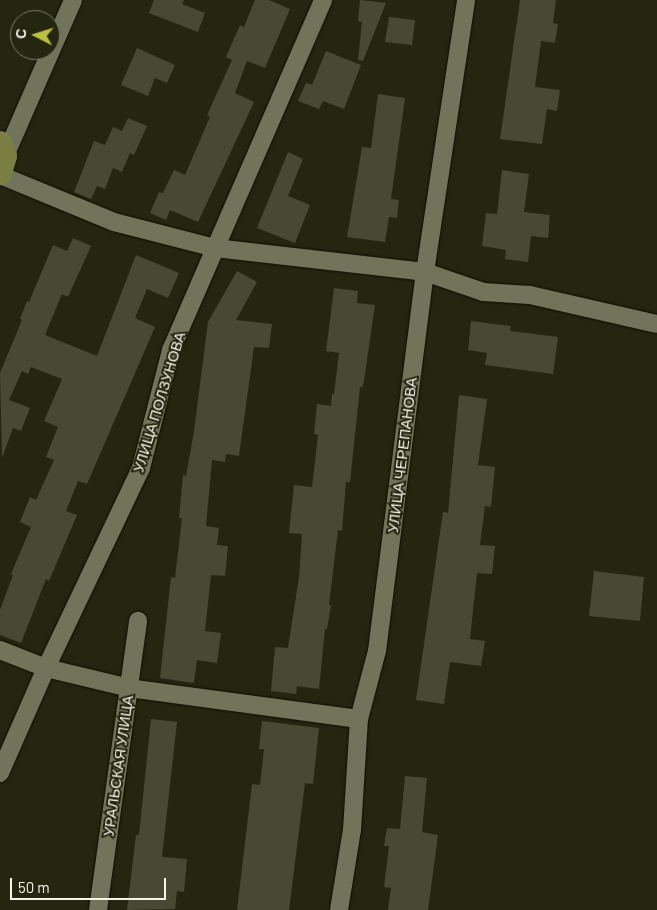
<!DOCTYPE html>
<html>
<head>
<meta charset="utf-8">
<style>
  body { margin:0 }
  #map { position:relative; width:657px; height:910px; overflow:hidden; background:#252610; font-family:Barlow,sans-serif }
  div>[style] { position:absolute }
  .building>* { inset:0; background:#474932 }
  .roads { filter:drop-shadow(0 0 1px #0e0f00) drop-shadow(0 0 1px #0e0f00) }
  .street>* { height:18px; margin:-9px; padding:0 9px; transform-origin:9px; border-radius:9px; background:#71735a }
  .secondary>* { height:24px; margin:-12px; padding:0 12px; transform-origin:12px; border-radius:12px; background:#7c7f44 }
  span { translate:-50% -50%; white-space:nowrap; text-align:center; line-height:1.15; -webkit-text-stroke:4px #252610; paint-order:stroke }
  .street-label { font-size:15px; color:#f3f5e7 }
  .north { position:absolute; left:10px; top:10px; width:50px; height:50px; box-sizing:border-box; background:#252610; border:1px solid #777966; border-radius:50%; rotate:275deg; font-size:14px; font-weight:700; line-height:20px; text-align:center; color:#f3f5e7 }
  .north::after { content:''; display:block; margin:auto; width:18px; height:22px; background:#bac045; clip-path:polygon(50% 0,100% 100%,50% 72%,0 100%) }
  .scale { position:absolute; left:10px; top:878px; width:156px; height:22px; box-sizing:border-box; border:2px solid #f3f5e7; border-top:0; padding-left:6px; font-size:15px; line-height:18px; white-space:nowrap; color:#f3f5e7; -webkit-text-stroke:4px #252610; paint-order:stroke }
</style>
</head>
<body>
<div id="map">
  <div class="building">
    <i style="clip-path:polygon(154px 0,184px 0,182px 4px,205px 13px,198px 32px,149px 13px)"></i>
    <i style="clip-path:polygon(255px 0,269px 0,290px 9px,265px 68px,247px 61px,235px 93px,254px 102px,198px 222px,170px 210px,166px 220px,150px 213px,159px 192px,163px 193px,174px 170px,185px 175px,210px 117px,207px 115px,232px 60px,226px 57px,240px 25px,244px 27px)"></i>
    <i style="clip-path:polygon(360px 0,386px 3px,363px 61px,358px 60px,362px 22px,358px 21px)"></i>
    <i style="clip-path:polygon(520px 0,556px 0,553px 23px,558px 24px,555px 43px,541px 41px,535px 87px,560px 90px,557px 111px,547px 109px,542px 144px,500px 139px)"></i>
    <i style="clip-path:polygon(389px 17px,415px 20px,412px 45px,385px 42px)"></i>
    <i style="clip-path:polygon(137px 48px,175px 65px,167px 83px,155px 78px,148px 96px,121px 85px)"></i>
    <i style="clip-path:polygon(326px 51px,361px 65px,344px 109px,323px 101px,319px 109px,298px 101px,306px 83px,312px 85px)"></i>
    <i style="clip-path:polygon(378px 94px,405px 98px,391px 199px,399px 200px,397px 218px,389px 217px,385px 242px,347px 237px,362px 147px,371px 148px)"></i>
    <i style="clip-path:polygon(128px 118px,147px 126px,134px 155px,130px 153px,122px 172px,113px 168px,105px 189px,97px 186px,91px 199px,74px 192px,94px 141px,105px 145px,113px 127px,122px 131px)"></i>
    <i style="clip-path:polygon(288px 152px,303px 159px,288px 196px,310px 205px,295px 243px,257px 228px)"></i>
    <i style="clip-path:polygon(502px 170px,529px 174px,524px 212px,550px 215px,548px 238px,531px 236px,528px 262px,505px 259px,506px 250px,482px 246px,486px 213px,497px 214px)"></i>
    <i style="clip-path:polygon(73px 238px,91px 246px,68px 297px,62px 294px,45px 335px,97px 356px,136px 255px,179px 273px,168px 298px,147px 289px,135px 318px,155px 327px,87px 484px,78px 481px,66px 511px,77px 515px,49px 581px,46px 579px,21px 643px,0 635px,0 610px,13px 575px,11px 574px,31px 527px,20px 522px,30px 497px,36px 500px,54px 460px,46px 457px,58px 427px,44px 421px,62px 379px,31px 367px,28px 374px,22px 371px,9px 400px,30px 408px,21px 431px,13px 428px,2px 458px,0 373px,22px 320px,20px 319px,27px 301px,29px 302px,53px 245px,67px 251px)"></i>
    <i style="clip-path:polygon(237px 271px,257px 282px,236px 320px,272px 324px,269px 348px,254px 347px,239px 456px,226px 454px,225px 462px,212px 460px,206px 526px,219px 528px,217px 545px,228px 546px,225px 576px,211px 575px,205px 631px,221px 633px,217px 663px,197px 660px,194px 683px,160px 678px,171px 577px,175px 578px,182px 518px,179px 518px,183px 475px,186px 476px,194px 431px,208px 322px)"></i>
    <i style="clip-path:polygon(334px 288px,358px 291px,357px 303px,375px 305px,363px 387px,360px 387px,350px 482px,346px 482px,342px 531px,338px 530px,329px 605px,331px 605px,327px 629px,325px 629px,319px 689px,297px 686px,296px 694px,271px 691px,275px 647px,288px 648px,299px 577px,302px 534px,289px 533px,294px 485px,312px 487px,318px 435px,314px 434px,317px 404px,331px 406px,332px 394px,334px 394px,339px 353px,326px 351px)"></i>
    <i style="clip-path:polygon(471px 321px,511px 326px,510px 331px,558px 337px,553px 374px,485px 365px,487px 353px,468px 350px)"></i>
    <i style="clip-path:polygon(459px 395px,487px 399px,478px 465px,495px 467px,491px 507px,485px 506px,480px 545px,495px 546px,492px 574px,477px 573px,470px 639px,485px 641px,481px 666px,450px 662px,444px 704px,416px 700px,443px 512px,448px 513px)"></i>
    <i style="clip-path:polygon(594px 571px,644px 577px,640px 621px,589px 616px)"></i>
    <i style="clip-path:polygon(151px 719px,177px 722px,162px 857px,187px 859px,184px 892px,177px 891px,175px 909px,127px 910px,136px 835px,139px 835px)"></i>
    <i style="clip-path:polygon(262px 721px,319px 728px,313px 784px,305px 783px,289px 910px,237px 910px,252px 784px,260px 785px,264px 749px,259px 749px)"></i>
    <i style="clip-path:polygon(405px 776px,427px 778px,422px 832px,438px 835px,428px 910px,388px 910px,391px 888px,384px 887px,389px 846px,384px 846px,387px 828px,400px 829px)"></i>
  </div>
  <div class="roads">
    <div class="street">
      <i style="left:5px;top:156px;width:170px;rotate:-66.4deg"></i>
      <i style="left:0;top:175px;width:123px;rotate:22.4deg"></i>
      <i style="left:114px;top:222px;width:104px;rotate:14.4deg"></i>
      <i style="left:215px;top:248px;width:211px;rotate:6.5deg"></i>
      <i style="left:425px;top:272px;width:61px;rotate:19deg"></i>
      <i style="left:483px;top:292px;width:47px;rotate:3.7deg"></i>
      <i style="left:530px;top:295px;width:130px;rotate:12.9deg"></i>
      <i style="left:0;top:650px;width:49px;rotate:21.4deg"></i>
      <i style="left:46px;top:668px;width:85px;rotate:13.5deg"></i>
      <i style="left:129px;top:688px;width:232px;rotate:7.7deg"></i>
      <i style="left:0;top:773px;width:115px;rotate:-66.3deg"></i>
      <i style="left:46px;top:668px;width:221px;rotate:-64.6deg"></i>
      <i style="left:141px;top:468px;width:122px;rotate:-75.7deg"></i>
      <i style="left:171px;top:350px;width:382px;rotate:-66.5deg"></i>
      <i style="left:98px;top:910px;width:292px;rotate:-82.1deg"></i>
      <i style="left:339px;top:910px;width:81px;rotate:-80.8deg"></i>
      <i style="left:352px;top:830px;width:111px;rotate:-86.4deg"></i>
      <i style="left:359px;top:719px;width:70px;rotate:-75.2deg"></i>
      <i style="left:377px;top:651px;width:382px;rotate:-82.8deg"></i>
      <i style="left:425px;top:272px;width:275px;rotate:-81.4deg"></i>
    </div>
    <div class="secondary">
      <i style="left:0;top:143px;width:14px;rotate:69deg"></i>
      <i style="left:5px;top:156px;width:18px;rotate:106deg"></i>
    </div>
  </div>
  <div class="street-label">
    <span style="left:159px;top:402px;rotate:-73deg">УЛИЦА ПОЛЗУНОВА</span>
    <span style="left:402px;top:455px;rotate:-83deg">УЛИЦА ЧЕРЕПАНОВА</span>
    <span style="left:118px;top:766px;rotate:-82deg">УРАЛЬСКАЯ УЛИЦА</span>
  </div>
  <div class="north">С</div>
  <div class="scale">50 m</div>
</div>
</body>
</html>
